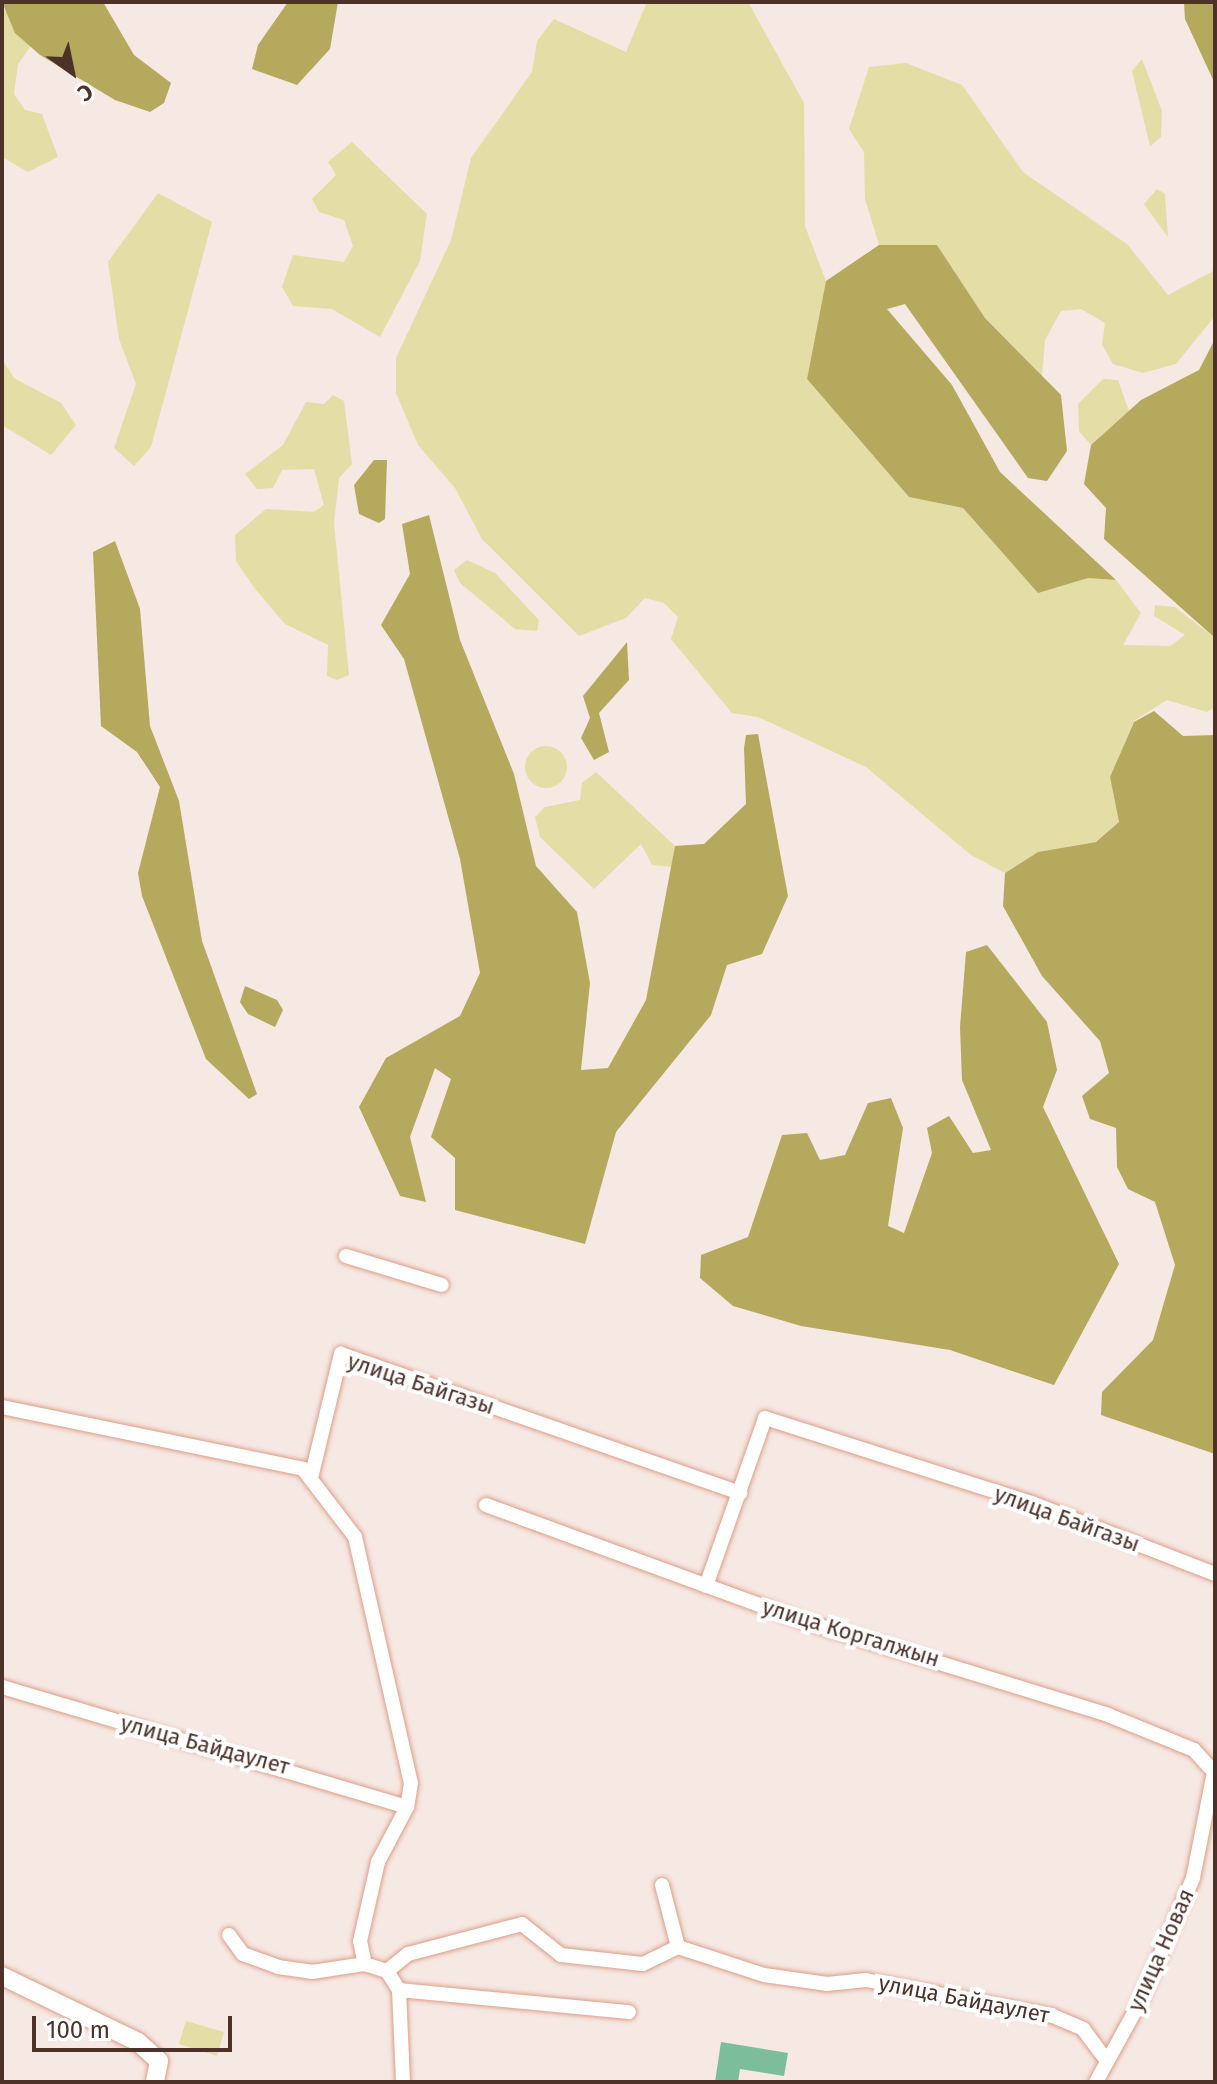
<!DOCTYPE html>
<html>
<head>
<meta charset="utf-8">
<style>
  body { margin:0 }
  #map { position:relative; width:1217px; height:2084px; overflow:hidden; background:#f6e8e3; font-family:"Fira Sans",sans-serif }
  div>[style] { position:absolute }
  .green>* { inset:0; background:#e5dda6 }
  .round { border-radius:50% }
  .forest>* { inset:0; background:#b5a95d }
  .building>* { inset:0; background:#7cbe9c }
  .roads { filter:drop-shadow(0 0 2px #de9e87) drop-shadow(0 0 2px #de9e87) }
  .street>* { height:14px; margin:-7px; padding:0 7px; transform-origin:7px; border-radius:7px; background:#fff }
  .secondary>* { height:18px; margin:-9px; padding:0 9px; transform-origin:9px; border-radius:9px; background:#fff }
  span { translate:-50% -50%; white-space:nowrap; text-align:center; line-height:1.15; -webkit-text-stroke:8px #fff; paint-order:stroke }
  .street-label { font-size:22px; color:#4c3229 }
  .frame { position:absolute; inset:0; border:4px solid #4c3229; pointer-events:none }
  .north { position:absolute; left:32px; top:32px; width:80px; height:80px; -webkit-text-stroke:6px #fff; paint-order:stroke; rotate:147deg; font-size:22px; font-weight:700; line-height:32px; text-align:center; color:#4c3229 }
  .north::after { content:''; display:block; margin:auto; width:28px; height:36px; background:#4c3229; clip-path:polygon(50% 0,100% 100%,50% 72%,0 100%) }
  .scale { position:absolute; left:32px; top:2016px; width:200px; height:36px; box-sizing:border-box; border:4px solid #4c3229; border-top:0; padding-left:10px; font-size:24px; line-height:28px; white-space:nowrap; color:#4c3229; -webkit-text-stroke:6px #fff; paint-order:stroke }
</style>
</head>
<body>
<div id="map">
  <div class="green">
    <i style="clip-path:polygon(647px 2px,748px 2px,804px 103px,805px 226px,826px 281px,807px 379px,909px 497px,963px 508px,1038px 592px,1088px 578px,1116px 580px,1141px 613px,1123px 645px,1170px 646px,1185px 635px,1154px 616px,1155px 605px,1175px 607px,1215px 638px,1215px 707px,1207px 712px,1167px 700px,1134px 721px,1110px 777px,1119px 822px,1096px 842px,1038px 852px,1005px 873px,971px 855px,866px 767px,758px 717px,732px 713px,671px 639px,678px 617px,664px 603px,645px 598px,626px 618px,579px 636px,482px 539px,455px 488px,418px 445px,396px 393px,396px 358px,451px 240px,471px 158px,532px 72px,537px 41px,554px 19px,626px 52px)"></i>
    <i style="clip-path:polygon(2px 6px,30px 47px,18px 64px,14px 94px,25px 110px,42px 114px,58px 157px,28px 172px,2px 157px)"></i>
    <i style="clip-path:polygon(1142px 59px,1162px 111px,1161px 137px,1150px 146px,1132px 71px)"></i>
    <i style="clip-path:polygon(906px 63px,962px 85px,1023px 172px,1127px 244px,1168px 295px,1215px 270px,1215px 316px,1176px 364px,1143px 373px,1113px 364px,1102px 345px,1105px 323px,1081px 309px,1061px 311px,1045px 340px,1042px 376px,985px 318px,937px 245px,879px 245px,865px 199px,864px 152px,849px 129px,869px 67px)"></i>
    <i style="clip-path:polygon(352px 142px,427px 214px,420px 261px,380px 337px,332px 309px,293px 306px,282px 287px,293px 255px,344px 262px,353px 246px,344px 220px,319px 212px,312px 199px,336px 175px,328px 162px)"></i>
    <i style="clip-path:polygon(1157px 189px,1165px 194px,1168px 237px,1144px 204px)"></i>
    <i style="clip-path:polygon(158px 193px,212px 222px,151px 447px,134px 466px,114px 448px,136px 384px,119px 339px,108px 262px)"></i>
    <i style="clip-path:polygon(2px 359px,14px 378px,61px 403px,76px 425px,51px 455px,2px 425px)"></i>
    <i style="clip-path:polygon(1103px 379px,1118px 380px,1129px 411px,1091px 445px,1079px 431px,1078px 404px)"></i>
    <i style="clip-path:polygon(333px 395px,344px 401px,352px 464px,339px 478px,334px 523px,349px 675px,337px 680px,327px 676px,328px 645px,285px 624px,256px 590px,236px 561px,235px 535px,266px 509px,314px 512px,324px 505px,314px 469px,282px 470px,273px 488px,257px 489px,245px 474px,283px 445px,306px 402px,324px 404px)"></i>
    <i style="clip-path:polygon(467px 560px,495px 573px,539px 620px,537px 631px,515px 629px,460px 583px,454px 570px)"></i>
    <i class="round" style="left:525px;top:746px;width:42px;height:42px"></i>
    <i style="clip-path:polygon(596px 772px,675px 846px,672px 867px,652px 865px,641px 844px,594px 889px,540px 837px,535px 817px,545px 807px,580px 800px,582px 783px)"></i>
    <i style="clip-path:polygon(186px 2021px,224px 2032px,217px 2056px,179px 2044px)"></i>
  </div>
  <div class="forest">
    <i style="clip-path:polygon(2px 2px,103px 2px,134px 55px,171px 83px,164px 103px,150px 112px,115px 100px,40px 55px,15px 33px)"></i>
    <i style="clip-path:polygon(288px 2px,338px 2px,330px 49px,297px 85px,252px 69px,258px 45px)"></i>
    <i style="clip-path:polygon(1184px 2px,1215px 2px,1215px 84px,1185px 19px)"></i>
    <i style="clip-path:polygon(879px 245px,937px 245px,985px 318px,1061px 395px,1067px 451px,1047px 481px,1028px 478px,905px 304px,887px 309px,952px 385px,1000px 472px,1116px 580px,1088px 578px,1038px 593px,963px 508px,909px 497px,807px 379px,826px 281px)"></i>
    <i style="clip-path:polygon(1215px 339px,1215px 638px,1104px 539px,1106px 508px,1084px 484px,1091px 445px,1141px 400px,1199px 370px)"></i>
    <i style="clip-path:polygon(374px 460px,387px 460px,385px 519px,379px 523px,359px 514px,354px 485px)"></i>
    <i style="clip-path:polygon(429px 515px,460px 640px,514px 774px,536px 866px,577px 912px,590px 983px,581px 1070px,608px 1068px,646px 1000px,675px 846px,704px 844px,746px 804px,744px 748px,746px 735px,758px 734px,788px 896px,762px 954px,727px 965px,711px 1015px,616px 1132px,585px 1244px,455px 1210px,455px 1158px,431px 1137px,451px 1079px,435px 1068px,410px 1137px,426px 1202px,400px 1196px,359px 1107px,386px 1058px,460px 1016px,480px 973px,460px 859px,404px 659px,381px 625px,410px 574px,402px 524px)"></i>
    <i style="clip-path:polygon(115px 541px,140px 609px,150px 726px,179px 801px,202px 941px,257px 1094px,249px 1099px,206px 1059px,142px 896px,138px 873px,160px 787px,137px 752px,101px 726px,93px 552px)"></i>
    <i style="clip-path:polygon(627px 642px,629px 680px,599px 713px,609px 752px,594px 760px,581px 738px,590px 718px,583px 696px)"></i>
    <i style="clip-path:polygon(1154px 711px,1183px 736px,1215px 735px,1215px 1454px,1101px 1415px,1102px 1392px,1153px 1340px,1175px 1265px,1155px 1202px,1128px 1189px,1117px 1167px,1116px 1128px,1090px 1119px,1082px 1096px,1109px 1073px,1100px 1041px,1042px 976px,1003px 906px,1005px 873px,1038px 852px,1096px 842px,1119px 822px,1110px 777px,1134px 722px)"></i>
    <i style="clip-path:polygon(987px 945px,1047px 1022px,1057px 1070px,1043px 1107px,1119px 1264px,1054px 1385px,950px 1350px,801px 1326px,733px 1306px,700px 1278px,701px 1255px,748px 1237px,782px 1135px,807px 1133px,820px 1160px,845px 1155px,868px 1103px,891px 1098px,903px 1128px,888px 1226px,904px 1233px,932px 1153px,927px 1128px,949px 1116px,973px 1153px,991px 1150px,962px 1080px,960px 1027px,966px 952px)"></i>
    <i style="clip-path:polygon(245px 986px,277px 1000px,283px 1010px,275px 1027px,248px 1014px,240px 1002px)"></i>
  </div>
  <div class="building">
    <i style="clip-path:polygon(721px 2042px,788px 2053px,784px 2076px,740px 2069px,738px 2082px,715px 2082px)"></i>
  </div>
  <div class="roads">
    <div class="street">
      <i style="left:346px;top:1256px;width:100px;rotate:16.8deg"></i>
      <i style="left:2px;top:1407px;width:307px;rotate:11.6deg"></i>
      <i style="left:303px;top:1469px;width:86px;rotate:52.6deg"></i>
      <i style="left:355px;top:1537px;width:252px;rotate:77.2deg"></i>
      <i style="left:411px;top:1783px;width:24px;rotate:99deg"></i>
      <i style="left:407px;top:1807px;width:62px;rotate:117.8deg"></i>
      <i style="left:378px;top:1862px;width:81px;rotate:102.8deg"></i>
      <i style="left:360px;top:1941px;width:24px;rotate:78deg"></i>
      <i style="left:365px;top:1964px;width:23px;rotate:18deg"></i>
      <i style="left:387px;top:1971px;width:22px;rotate:58deg"></i>
      <i style="left:399px;top:1990px;width:92px;rotate:87.5deg"></i>
      <i style="left:311px;top:1478px;width:128px;rotate:-76.4deg"></i>
      <i style="left:341px;top:1354px;width:423px;rotate:19.2deg"></i>
      <i style="left:486px;top:1505px;width:334px;rotate:20.1deg"></i>
      <i style="left:800px;top:1620px;width:322px;rotate:17.1deg"></i>
      <i style="left:1108px;top:1715px;width:93px;rotate:22.1deg"></i>
      <i style="left:1194px;top:1750px;width:24px;rotate:48deg"></i>
      <i style="left:706px;top:1586px;width:178px;rotate:-70.6deg"></i>
      <i style="left:765px;top:1418px;width:280px;rotate:17.7deg"></i>
      <i style="left:1032px;top:1503px;width:196px;rotate:21.2deg"></i>
      <i style="left:2px;top:1687px;width:422px;rotate:16.5deg"></i>
      <i style="left:662px;top:1885px;width:64px;rotate:75.5deg"></i>
      <i style="left:678px;top:1947px;width:90px;rotate:18deg"></i>
      <i style="left:764px;top:1975px;width:64px;rotate:8.1deg"></i>
      <i style="left:827px;top:1984px;width:39px;rotate:-6deg"></i>
      <i style="left:866px;top:1980px;width:190px;rotate:10.9deg"></i>
      <i style="left:1053px;top:2016px;width:33px;rotate:23deg"></i>
      <i style="left:1083px;top:2029px;width:40px;rotate:53deg"></i>
      <i style="left:229px;top:1935px;width:24px;rotate:54deg"></i>
      <i style="left:243px;top:1954px;width:37px;rotate:20deg"></i>
      <i style="left:278px;top:1967px;width:34px;rotate:8deg"></i>
      <i style="left:312px;top:1972px;width:54px;rotate:-8.6deg"></i>
      <i style="left:387px;top:1971px;width:27px;rotate:-39deg"></i>
      <i style="left:408px;top:1954px;width:118px;rotate:-14.7deg"></i>
      <i style="left:522px;top:1924px;width:50px;rotate:38.5deg"></i>
      <i style="left:561px;top:1955px;width:82px;rotate:6.3deg"></i>
      <i style="left:643px;top:1964px;width:39px;rotate:-26deg"></i>
      <i style="left:399px;top:1990px;width:231px;rotate:5.5deg"></i>
      <i style="left:1096px;top:2082px;width:94px;rotate:-61.2deg"></i>
      <i style="left:1141px;top:2000px;width:133px;rotate:-66.9deg"></i>
      <i style="left:1193px;top:1878px;width:113px;rotate:-78.8deg"></i>
    </div>
    <div class="secondary">
      <i style="left:2px;top:1976px;width:151px;rotate:25.9deg"></i>
      <i style="left:138px;top:2042px;width:28px;rotate:42deg"></i>
      <i style="left:159px;top:2061px;width:21px;rotate:101deg"></i>
    </div>
  </div>
  <div class="street-label">
    <span style="left:421px;top:1384px;rotate:18deg">улица Байгазы</span>
    <span style="left:1067px;top:1519px;rotate:20deg">улица Байгазы</span>
    <span style="left:851px;top:1633px;rotate:17deg">улица Коргалжын</span>
    <span style="left:205px;top:1745px;rotate:15deg">улица Байдаулет</span>
    <span style="left:1161px;top:1950px;rotate:-66deg">улица Новая</span>
    <span style="left:964px;top:1999px;rotate:11deg">улица Байдаулет</span>
  </div>
  <div class="frame"></div>
  <div class="north">С</div>
  <div class="scale">100 m</div>
</div>
</body>
</html>
